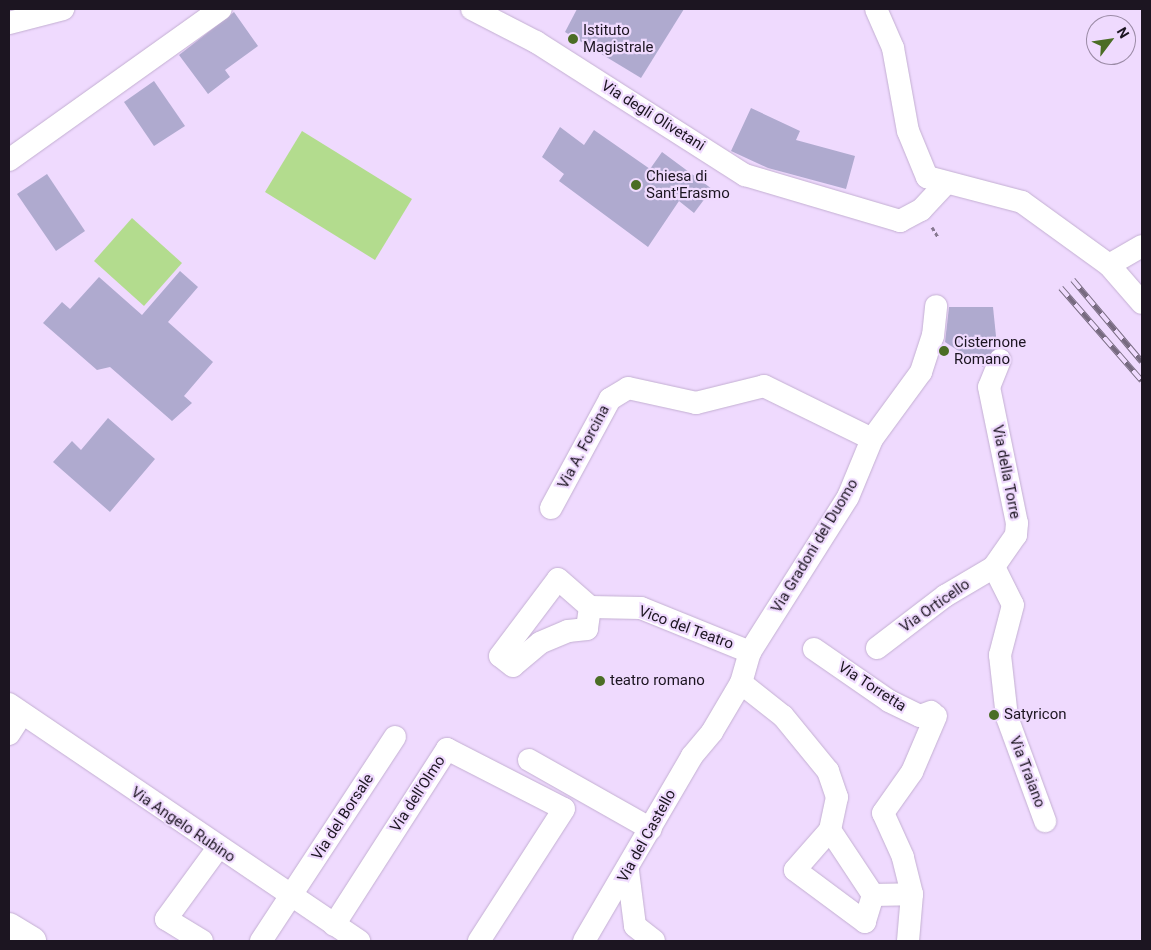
<!DOCTYPE html>
<html>
<head>
<meta charset="utf-8">
<style>
  body { margin:0 }
  #map { position:relative; width:1151px; height:950px; overflow:hidden; background:#efdafe; font-family:Roboto,sans-serif }
  div>[style] { position:absolute }
  .green>* { inset:0; background:#b3dc8e }
  .building>* { inset:0; background:#afaacf }
  .path>* { height:3px; margin-top:-1.5px; transform-origin:0; background:repeating-linear-gradient(90deg,#867890 0 4px,transparent 0 6.5px) }
  .roads { filter:drop-shadow(0 0 1px #c3afd2) drop-shadow(0 0 1px #c3afd2) }
  .street>* { height:22px; margin:-11px; padding:0 11px; transform-origin:11px; border-radius:11px; background:#fff }
  .secondary>* { height:28px; margin:-14px; padding:0 14px; transform-origin:14px; border-radius:14px; background:#fff }
  .rail>* { height:5.5px; margin-top:-2.75px; transform-origin:0; background:repeating-linear-gradient(90deg,#efdafe 0 11px,#776a80 0 22px); box-sizing:border-box; border-block:1px solid #776a80 }
  .dots>* { width:14px; height:14px; translate:-50% -50%; box-sizing:border-box; border:2px solid #efdafe; border-radius:50% }
  span { translate:-50% -50%; white-space:nowrap; text-align:center; line-height:1.15; -webkit-text-stroke:4.5px #efdafe; paint-order:stroke }
  .poi-label { font-size:15px; color:#1c1521 }
  .left { translate:0 -50%; text-align:left }
  .street-label { font-size:15px; color:#1c1521 }
  .frame { position:absolute; inset:0; border:10px solid #1c1521; pointer-events:none }
  .north { position:absolute; left:1086px; top:15px; width:50px; height:50px; box-sizing:border-box; background:#efdafe; border:1px solid #9b8ba6; border-radius:50%; rotate:59deg; font-size:14px; font-weight:700; line-height:20px; text-align:center; color:#1c1521 }
  .north::after { content:''; display:block; margin:auto; width:18px; height:22px; background:#4b6d25; clip-path:polygon(50% 0,100% 100%,50% 72%,0 100%) }
</style>
</head>
<body>
<div id="map">
  <div class="green">
    <i style="clip-path:polygon(302px 131px,412px 199px,375px 260px,265px 192px)"></i>
    <i style="clip-path:polygon(132px 218px,182px 263px,144px 306px,94px 261px)"></i>
  </div>
  <div class="building">
    <i style="clip-path:polygon(577px 9px,684px 9px,641px 78px,565px 32px)"></i>
    <i style="clip-path:polygon(234px 12px,258px 46px,225px 70px,230px 77px,208px 94px,179px 55px)"></i>
    <i style="clip-path:polygon(154px 81px,185px 126px,154px 146px,124px 102px)"></i>
    <i style="clip-path:polygon(751px 108px,800px 131px,796px 140px,855px 156px,846px 189px,768px 168px,731px 151px)"></i>
    <i style="clip-path:polygon(560px 127px,584px 145px,594px 130px,650px 169px,662px 152px,712px 189px,694px 213px,679px 201px,648px 247px,559px 181px,564px 174px,542px 157px)"></i>
    <i style="clip-path:polygon(47px 174px,85px 231px,56px 251px,17px 194px)"></i>
    <i style="clip-path:polygon(180px 271px,198px 287px,168px 322px,213px 362px,184px 396px,192px 403px,172px 421px,110px 367px,97px 370px,43px 323px,62px 302px,70px 309px,99px 277px,142px 315px)"></i>
    <i style="clip-path:polygon(949px 307px,993px 307px,997px 346px,983px 367px,945px 342px)"></i>
    <i style="clip-path:polygon(108px 418px,155px 459px,110px 512px,53px 462px,72px 441px,81px 450px)"></i>
  </div>
  <div class="path">
    <i style="left:932px;top:227px;width:12px;rotate:59deg"></i>
  </div>
  <div class="roads">
    <div class="street">
      <i style="left:472px;top:9px;width:72px;rotate:27.3deg"></i>
      <i style="left:536px;top:42px;width:248px;rotate:32.5deg"></i>
      <i style="left:745px;top:175px;width:162px;rotate:16.5deg"></i>
      <i style="left:900px;top:221px;width:24px;rotate:-28deg"></i>
      <i style="left:921px;top:210px;width:35px;rotate:-47deg"></i>
      <i style="left:876px;top:9px;width:43px;rotate:66.4deg"></i>
      <i style="left:893px;top:48px;width:84px;rotate:79.8deg"></i>
      <i style="left:908px;top:131px;width:50px;rotate:67.6deg"></i>
      <i style="left:927px;top:177px;width:98px;rotate:14.7deg"></i>
      <i style="left:1022px;top:202px;width:107px;rotate:35.9deg"></i>
      <i style="left:1109px;top:265px;width:50px;rotate:49deg"></i>
      <i style="left:9px;top:23px;width:56px;rotate:-14.5deg"></i>
      <i style="left:9px;top:160px;width:260px;rotate:-35.5deg"></i>
      <i style="left:1109px;top:265px;width:38px;rotate:-30deg"></i>
      <i style="left:1000px;top:360px;width:29px;rotate:112deg"></i>
      <i style="left:989px;top:387px;width:139px;rotate:78.4deg"></i>
      <i style="left:1017px;top:523px;width:12px;rotate:95deg"></i>
      <i style="left:1016px;top:535px;width:39px;rotate:125deg"></i>
      <i style="left:994px;top:567px;width:42px;rotate:63.4deg"></i>
      <i style="left:1013px;top:605px;width:52px;rotate:104.6deg"></i>
      <i style="left:1000px;top:655px;width:62px;rotate:83.6deg"></i>
      <i style="left:1007px;top:717px;width:111px;rotate:69.9deg"></i>
      <i style="left:551px;top:508px;width:124px;rotate:-61.6deg"></i>
      <i style="left:610px;top:399px;width:21px;rotate:-31deg"></i>
      <i style="left:628px;top:388px;width:70px;rotate:12.4deg"></i>
      <i style="left:696px;top:403px;width:70px;rotate:-14deg"></i>
      <i style="left:764px;top:386px;width:120px;rotate:26.1deg"></i>
      <i style="left:558px;top:579px;width:43px;rotate:41.2deg"></i>
      <i style="left:590px;top:607px;width:22px;rotate:98deg"></i>
      <i style="left:587px;top:629px;width:19px;rotate:174deg"></i>
      <i style="left:568px;top:631px;width:30px;rotate:157deg"></i>
      <i style="left:540px;top:643px;width:35px;rotate:140deg"></i>
      <i style="left:513px;top:666px;width:16px;rotate:-142deg"></i>
      <i style="left:500px;top:656px;width:96px;rotate:-53deg"></i>
      <i style="left:590px;top:607px;width:51px;rotate:1.1deg"></i>
      <i style="left:641px;top:608px;width:118px;rotate:22deg"></i>
      <i style="left:877px;top:648px;width:86px;rotate:-37.4deg"></i>
      <i style="left:945px;top:596px;width:57px;rotate:-30.6deg"></i>
      <i style="left:814px;top:649px;width:91px;rotate:34.7deg"></i>
      <i style="left:889px;top:701px;width:34px;rotate:26deg"></i>
      <i style="left:920px;top:716px;width:12px;rotate:-20deg"></i>
      <i style="left:741px;top:683px;width:53px;rotate:38.2deg"></i>
      <i style="left:783px;top:716px;width:71px;rotate:50.7deg"></i>
      <i style="left:828px;top:771px;width:28px;rotate:71deg"></i>
      <i style="left:837px;top:797px;width:34px;rotate:102deg"></i>
      <i style="left:9px;top:704px;width:423px;rotate:34.1deg"></i>
      <i style="left:9px;top:734px;width:24px;rotate:-57deg"></i>
      <i style="left:529px;top:760px;width:140px;rotate:29.5deg"></i>
      <i style="left:830px;top:830px;width:78px;rotate:56.5deg"></i>
      <i style="left:873px;top:895px;width:28px;rotate:107deg"></i>
      <i style="left:865px;top:922px;width:87px;rotate:-143.4deg"></i>
      <i style="left:795px;top:870px;width:53px;rotate:-48.8deg"></i>
      <i style="left:628px;top:871px;width:55px;rotate:82.7deg"></i>
      <i style="left:635px;top:926px;width:24px;rotate:38deg"></i>
      <i style="left:873px;top:895px;width:39px;rotate:-1deg"></i>
      <i style="left:334px;top:925px;width:209px;rotate:-57.3deg"></i>
      <i style="left:447px;top:749px;width:131px;rotate:27.1deg"></i>
      <i style="left:564px;top:809px;width:157px;rotate:122.8deg"></i>
      <i style="left:202px;top:941px;width:42px;rotate:-148.6deg"></i>
      <i style="left:166px;top:919px;width:88px;rotate:-53.8deg"></i>
      <i style="left:261px;top:941px;width:244px;rotate:-56.7deg"></i>
      <i style="left:584px;top:941px;width:214px;rotate:-59.7deg"></i>
      <i style="left:692px;top:756px;width:31px;rotate:-50deg"></i>
      <i style="left:712px;top:732px;width:57px;rotate:-59.4deg"></i>
      <i style="left:741px;top:683px;width:32px;rotate:-74deg"></i>
      <i style="left:750px;top:652px;width:183px;rotate:-57.7deg"></i>
      <i style="left:848px;top:497px;width:63px;rotate:-67.5deg"></i>
      <i style="left:872px;top:439px;width:83px;rotate:-53.8deg"></i>
      <i style="left:921px;top:372px;width:38px;rotate:-72deg"></i>
      <i style="left:933px;top:336px;width:30px;rotate:-84deg"></i>
      <i style="left:908px;top:941px;width:47px;rotate:-85.1deg"></i>
      <i style="left:912px;top:894px;width:38px;rotate:-104deg"></i>
      <i style="left:903px;top:857px;width:48px;rotate:-114.4deg"></i>
      <i style="left:883px;top:813px;width:50px;rotate:-54.7deg"></i>
      <i style="left:912px;top:772px;width:61px;rotate:-66.8deg"></i>
    </div>
    <div class="secondary">
      <i style="left:9px;top:927px;width:27px;rotate:31deg"></i>
    </div>
  </div>
  <div class="rail">
    <i style="left:1073px;top:280px;width:107px;rotate:49.9deg"></i>
    <i style="left:1061px;top:288px;width:123px;rotate:48.9deg"></i>
  </div>
  <div class="dots">
    <i style="left:573px;top:39px;background:#4b6d25"></i>
    <i style="left:636px;top:185px;background:#4b6d25"></i>
    <i style="left:944px;top:351px;background:#4b6d25"></i>
    <i style="left:600px;top:681px;background:#4b6d25"></i>
    <i style="left:994px;top:715px;background:#4b6d25"></i>
  </div>
  <div class="poi-label">
    <span class="left" style="left:583px;top:39px">Istituto<br>Magistrale</span>
    <span class="left" style="left:646px;top:185px">Chiesa di<br>Sant'Erasmo</span>
    <span class="left" style="left:954px;top:351px">Cisternone<br>Romano</span>
    <span class="left" style="left:610px;top:681px">teatro romano</span>
    <span class="left" style="left:1004px;top:715px">Satyricon</span>
  </div>
  <div class="street-label">
    <span style="left:653px;top:116px;rotate:32deg">Via degli Olivetani</span>
    <span style="left:584px;top:447px;rotate:-62deg">Via A. Forcina</span>
    <span style="left:1006px;top:472px;rotate:79deg">Via della Torre</span>
    <span style="left:815px;top:546px;rotate:-59deg">Via Gradoni del Duomo</span>
    <span style="left:935px;top:606px;rotate:-35deg">Via Orticello</span>
    <span style="left:686px;top:628px;rotate:20deg">Vico del Teatro</span>
    <span style="left:872px;top:687px;rotate:33deg">Via Torretta</span>
    <span style="left:1027px;top:772px;rotate:69deg">Via Traiano</span>
    <span style="left:418px;top:794px;rotate:-57deg">Via dell'Olmo</span>
    <span style="left:343px;top:817px;rotate:-57deg">Via del Borsale</span>
    <span style="left:183px;top:825px;rotate:34deg">Via Angelo Rubino</span>
    <span style="left:647px;top:836px;rotate:-61deg">Via del Castello</span>
  </div>
  <div class="frame"></div>
  <div class="north">N</div>
</div>
</body>
</html>
